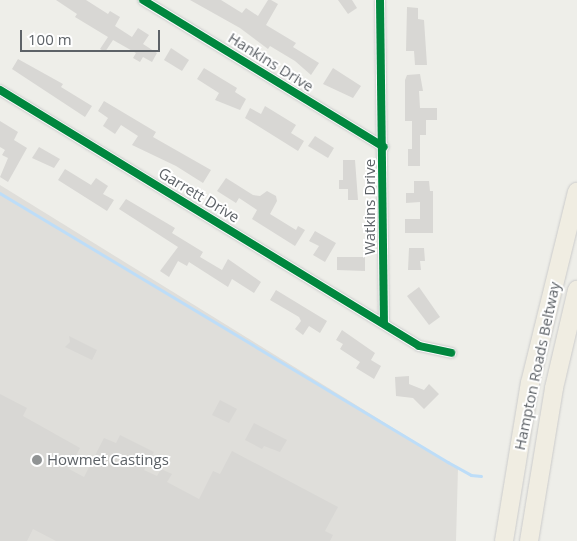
<!DOCTYPE html>
<html>
<head>
<meta charset="utf-8">
<style>
  body { margin:0 }
  #map { position:relative; width:577px; height:541px; overflow:hidden; background:#eeeee9; font-family:"Open Sans",sans-serif }
  div>[style] { position:absolute }
  .industrial>* { inset:0; background:#dfdeda }
  .stream>* { height:2.5px; margin:-1.25px; padding:0 1.25px; transform-origin:1.25px; border-radius:1.25px; background:#bdddf8 }
  .building>* { inset:0; background:#d8d7d4 }
  .roads { filter:drop-shadow(0 0 1px #cbcbcb) drop-shadow(0 0 1px #cbcbcb) }
  .street>* { height:10px; margin:-5px; padding:0 5px; transform-origin:5px; border-radius:5px; background:#fcfcfc }
  .highway>* { height:18px; margin:-9px; padding:0 9px; transform-origin:9px; border-radius:9px; background:#f0ede2 }
  .cycleway>* { height:8px; margin:-4px; padding:0 4px; transform-origin:4px; border-radius:4px; background:#00873e }
  .dots>* { width:14px; height:14px; translate:-50% -50%; box-sizing:border-box; border:2px solid #fff; border-radius:50% }
  span { translate:-50% -50%; white-space:nowrap; text-align:center; line-height:1.15; -webkit-text-stroke:4px #fff; paint-order:stroke }
  .street-label { font-size:15px; color:#5d6267 }
  .poi-label { font-size:15px; color:#5d6267 }
  .left { translate:0 -50%; text-align:left }
  .scale { position:absolute; left:20px; top:30px; width:140px; height:22px; box-sizing:border-box; border:2px solid #5d6267; border-top:0; padding-left:6px; font-size:15px; line-height:18px; white-space:nowrap; color:#5d6267; -webkit-text-stroke:4px #fff; paint-order:stroke }
</style>
</head>
<body>
<div id="map">
  <div class="industrial">
    <i style="clip-path:polygon(0 185px,458px 468px,456px 541px,0 541px)"></i>
  </div>
  <div class="stream">
    <i style="left:0;top:193px;width:523px;rotate:30.98deg"></i>
    <i style="left:448px;top:462px;width:26px;rotate:29deg"></i>
    <i style="left:471px;top:475px;width:10px;rotate:6deg"></i>
  </div>
  <div class="building">
    <i style="clip-path:polygon(56px 0,86px 0,108px 14px,110px 11px,120px 17px,115px 26px,132px 37px,138px 28px,149px 35px,143px 44px,157px 53px,152px 62px,143px 57px,140px 62px,133px 58px,136px 53px,113px 40px,105px 52px,100px 49px,108px 37px,75px 17px,77px 14px)"></i>
    <i style="clip-path:polygon(190px 0,221px 0,242px 13px,246px 8px,258px 16px,268px 0,271px 0,278px 4px,266px 25px,296px 43px,293px 47px,319px 63px,311px 75px,295px 61px,270px 46px,268px 49px,240px 28px)"></i>
    <i style="clip-path:polygon(338px 0,352px 0,357px 8px,348px 14px)"></i>
    <i style="clip-path:polygon(407px 7px,418px 8px,418px 19px,424px 20px,427px 65px,415px 65px,414px 51px,406px 51px)"></i>
    <i style="clip-path:polygon(171px 48px,189px 60px,182px 71px,164px 60px)"></i>
    <i style="clip-path:polygon(18px 59px,63px 84px,61px 87px,92px 106px,85px 117px,12px 69px)"></i>
    <i style="clip-path:polygon(204px 68px,237px 88px,235px 92px,246px 99px,240px 110px,215px 100px,219px 93px,197px 79px)"></i>
    <i style="clip-path:polygon(333px 68px,361px 86px,353px 98px,323px 84px)"></i>
    <i style="clip-path:polygon(420px 74px,423px 91px,419px 91px,420px 108px,437px 108px,437px 120px,426px 120px,426px 135px,420px 135px,420px 166px,408px 166px,408px 149px,412px 149px,412px 121px,405px 121px,405px 80px,407px 75px)"></i>
    <i style="clip-path:polygon(104px 101px,156px 132px,153px 137px,211px 170px,203px 183px,176px 166px,132px 145px,138px 136px,121px 125px,115px 134px,103px 126px,108px 118px,98px 111px)"></i>
    <i style="clip-path:polygon(265px 106px,296px 125px,291px 133px,304px 141px,298px 151px,245px 118px,250px 108px,261px 114px)"></i>
    <i style="clip-path:polygon(0 121px,18px 132px,14px 140px,27px 148px,8px 182px,0 177px,8px 158px,2px 155px,5px 150px,0 147px)"></i>
    <i style="clip-path:polygon(315px 136px,334px 148px,328px 158px,308px 146px)"></i>
    <i style="clip-path:polygon(39px 147px,60px 159px,54px 168px,32px 158px)"></i>
    <i style="clip-path:polygon(343px 160px,355px 160px,358px 200px,348px 200px,348px 189px,339px 189px,339px 180px,343px 180px)"></i>
    <i style="clip-path:polygon(65px 169px,91px 185px,96px 178px,108px 186px,103px 194px,114px 200px,107px 211px,58px 180px)"></i>
    <i style="clip-path:polygon(226px 178px,253px 195px,260px 196px,267px 191px,276px 196px,277px 201px,270px 214px,296px 230px,298px 226px,305px 230px,295px 246px,252px 219px,257px 210px,239px 198px,236px 203px,217px 191px)"></i>
    <i style="clip-path:polygon(414px 181px,429px 181px,430px 191px,433px 191px,433px 233px,405px 233px,405px 219px,420px 219px,420px 202px,406px 203px,406px 193px,414px 193px)"></i>
    <i style="clip-path:polygon(126px 199px,175px 228px,172px 233px,203px 252px,200px 257px,222px 270px,228px 259px,261px 282px,254px 293px,232px 279px,228px 287px,189px 262px,187px 266px,178px 261px,169px 277px,160px 271px,178px 247px,119px 209px)"></i>
    <i style="clip-path:polygon(315px 231px,336px 243px,325px 262px,313px 255px,319px 246px,309px 241px)"></i>
    <i style="clip-path:polygon(409px 248px,424px 248px,425px 261px,420px 261px,421px 270px,408px 270px)"></i>
    <i style="clip-path:polygon(337px 257px,365px 257px,365px 271px,337px 270px)"></i>
    <i style="clip-path:polygon(419px 287px,440px 317px,429px 325px,407px 296px)"></i>
    <i style="clip-path:polygon(276px 290px,327px 321px,320px 333px,309px 326px,303px 335px,295px 329px,301px 321px,299px 317px,270px 300px)"></i>
    <i style="clip-path:polygon(342px 330px,375px 353px,371px 360px,381px 366px,374px 379px,356px 368px,360px 362px,340px 349px,343px 344px,336px 340px)"></i>
    <i style="clip-path:polygon(69px 336px,97px 350px,92px 360px,65px 347px,70px 342px)"></i>
    <i style="clip-path:polygon(409px 376px,409px 384px,424px 390px,429px 384px,439px 394px,424px 409px,413px 398px,396px 396px,395px 377px)"></i>
    <i style="clip-path:polygon(0 394px,27px 408px,23px 416px,80px 448px,69px 469px,84px 477px,104px 438px,116px 443px,120px 435px,154px 452px,144px 470px,157px 476px,161px 469px,172px 474px,167px 482px,199px 499px,213px 471px,220px 474px,232px 451px,338px 507px,325px 531px,333px 535px,330px 541px,56px 541px,33px 529px,27px 541px,0 541px)"></i>
    <i style="clip-path:polygon(220px 400px,237px 409px,229px 423px,212px 415px)"></i>
    <i style="clip-path:polygon(254px 423px,287px 440px,280px 452px,264px 446px,262px 449px,245px 440px)"></i>
  </div>
  <div class="roads">
    <div class="street">
      <i style="left:143px;top:0;width:282px;rotate:31.4deg"></i>
      <i style="left:380px;top:0;width:323px;rotate:89.3deg"></i>
      <i style="left:0;top:90px;width:491px;rotate:31.4deg"></i>
      <i style="left:419px;top:346px;width:33px;rotate:12deg"></i>
    </div>
    <div class="highway">
      <i style="left:504px;top:541px;width:160px;rotate:-80.7deg"></i>
      <i style="left:530px;top:383px;width:197px;rotate:-76.2deg"></i>
      <i style="left:529px;top:541px;width:155px;rotate:-80.7deg"></i>
      <i style="left:554px;top:388px;width:101px;rotate:-76.8deg"></i>
    </div>
  </div>
  <div class="cycleway">
    <i style="left:143px;top:0;width:282px;rotate:31.4deg"></i>
    <i style="left:380px;top:0;width:323px;rotate:89.3deg"></i>
    <i style="left:0;top:90px;width:491px;rotate:31.4deg"></i>
    <i style="left:419px;top:346px;width:33px;rotate:12deg"></i>
  </div>
  <div class="dots">
    <i style="left:37px;top:460px;background:#909394"></i>
  </div>
  <div class="street-label">
    <span style="left:271px;top:62px;rotate:32deg">Hankins Drive</span>
    <span style="left:199px;top:195px;rotate:31deg">Garrett Drive</span>
    <span style="left:370px;top:207px;rotate:-90deg">Watkins Drive</span>
    <span style="left:537px;top:366px;rotate:-78deg">Hampton Roads Beltway</span>
  </div>
  <div class="poi-label">
    <span class="left" style="left:47px;top:460px">Howmet Castings</span>
  </div>
  <div class="scale">100 m</div>
</div>
</body>
</html>
